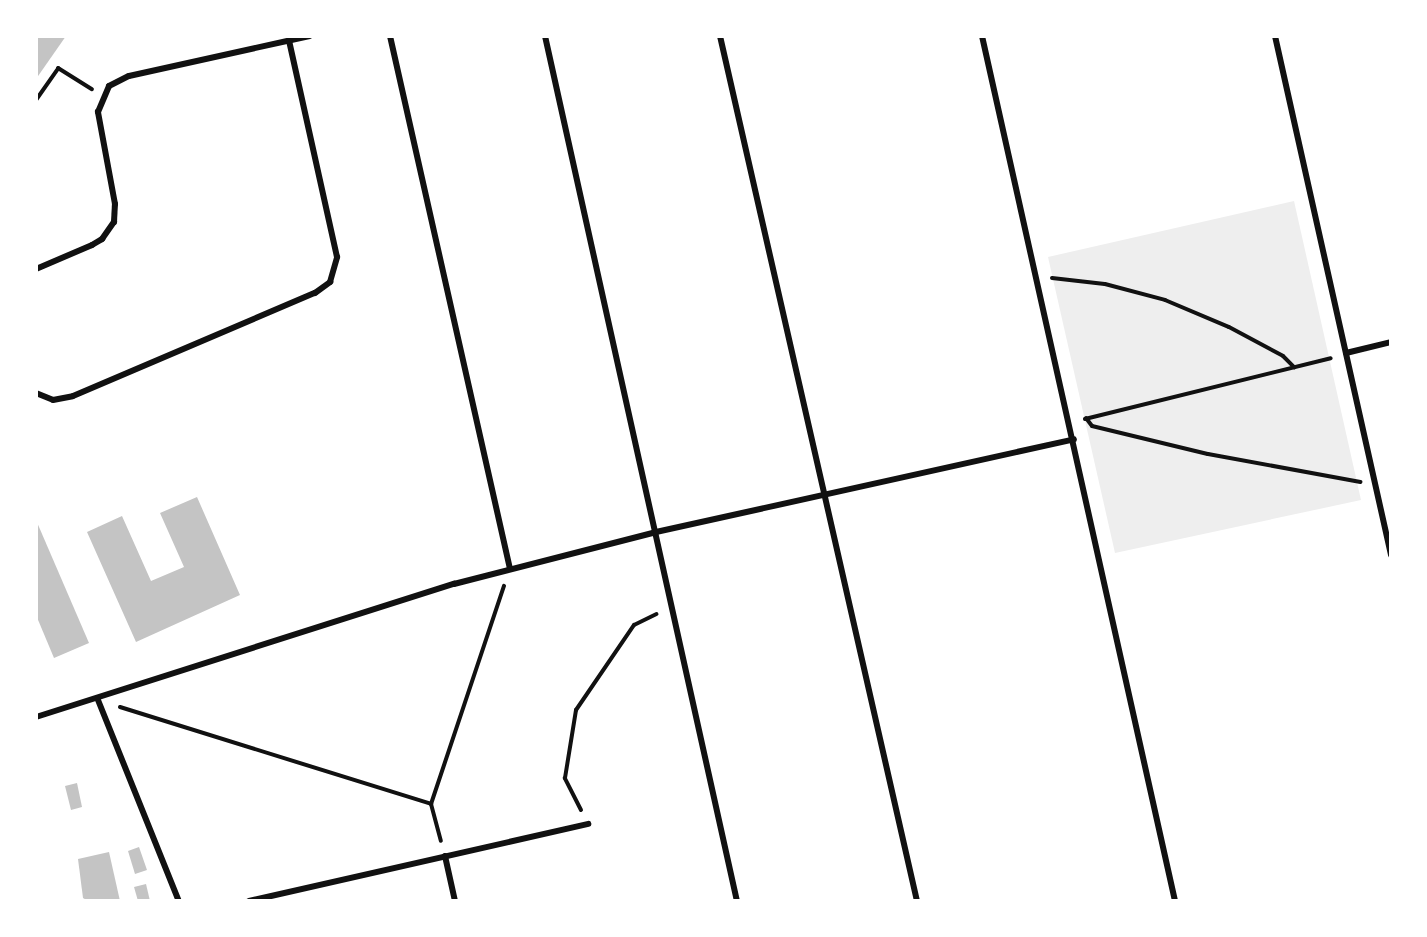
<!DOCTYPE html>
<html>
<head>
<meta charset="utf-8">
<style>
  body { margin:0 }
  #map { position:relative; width:1427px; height:937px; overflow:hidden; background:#fff; font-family:Poppins,sans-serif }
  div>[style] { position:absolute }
  .green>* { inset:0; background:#eee }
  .building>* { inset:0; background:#c4c4c4 }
  .path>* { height:4px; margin:-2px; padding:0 2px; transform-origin:2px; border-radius:2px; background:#111 }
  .minor>* { height:6px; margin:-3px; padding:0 3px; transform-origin:3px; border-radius:3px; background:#111 }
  span { translate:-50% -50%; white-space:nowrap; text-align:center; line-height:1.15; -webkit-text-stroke:4.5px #fff; paint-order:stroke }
  .frame { position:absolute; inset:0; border:38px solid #fff; pointer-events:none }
</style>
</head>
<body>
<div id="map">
  <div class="green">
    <i style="clip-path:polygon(1294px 201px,1361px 500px,1115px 553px,1048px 257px)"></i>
  </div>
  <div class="building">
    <i style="clip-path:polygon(36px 36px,66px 36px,36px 79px)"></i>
    <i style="clip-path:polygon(197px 497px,240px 595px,136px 642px,87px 532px,122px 516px,151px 581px,184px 567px,160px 513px)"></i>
    <i style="clip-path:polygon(36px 520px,89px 643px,54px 658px,36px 615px)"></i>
    <i style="clip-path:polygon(77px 783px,82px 807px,71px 810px,65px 786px)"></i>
    <i style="clip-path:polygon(139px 847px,147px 870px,135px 874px,128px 851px)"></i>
    <i style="clip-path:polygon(109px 852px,120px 901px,88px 901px,83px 898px,78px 859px)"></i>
    <i style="clip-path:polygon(146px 884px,150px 901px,138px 901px,134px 887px)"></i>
  </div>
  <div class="path">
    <i style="left:36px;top:100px;width:39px;rotate:-55deg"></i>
    <i style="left:58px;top:68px;width:40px;rotate:32deg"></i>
    <i style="left:1052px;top:278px;width:53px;rotate:6.5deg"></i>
    <i style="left:1105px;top:284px;width:62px;rotate:14.9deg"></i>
    <i style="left:1165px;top:300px;width:69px;rotate:22.9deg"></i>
    <i style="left:1229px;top:327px;width:61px;rotate:28.2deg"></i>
    <i style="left:1283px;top:356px;width:16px;rotate:45deg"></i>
    <i style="left:1086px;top:418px;width:10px;rotate:53deg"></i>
    <i style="left:1092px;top:426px;width:119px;rotate:13.6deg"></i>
    <i style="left:1208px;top:454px;width:155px;rotate:10.4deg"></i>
    <i style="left:1085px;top:419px;width:253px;rotate:-13.9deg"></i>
    <i style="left:120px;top:707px;width:326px;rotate:17.3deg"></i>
    <i style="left:431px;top:804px;width:38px;rotate:75deg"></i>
    <i style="left:431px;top:804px;width:230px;rotate:-71.5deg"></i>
    <i style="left:581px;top:810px;width:36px;rotate:-117deg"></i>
    <i style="left:565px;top:778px;width:69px;rotate:-80.8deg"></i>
    <i style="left:576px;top:710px;width:103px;rotate:-55.7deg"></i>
    <i style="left:634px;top:625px;width:25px;rotate:-26deg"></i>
  </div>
  <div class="minor">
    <i style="left:390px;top:36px;width:546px;rotate:77.31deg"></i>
    <i style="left:545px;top:36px;width:886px;rotate:77.49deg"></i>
    <i style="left:720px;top:36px;width:887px;rotate:77.17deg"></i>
    <i style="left:982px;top:36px;width:886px;rotate:77.42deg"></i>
    <i style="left:1275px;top:36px;width:532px;rotate:77.4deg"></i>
    <i style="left:36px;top:269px;width:61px;rotate:-23.2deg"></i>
    <i style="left:92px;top:245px;width:12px;rotate:-31deg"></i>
    <i style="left:102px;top:239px;width:21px;rotate:-55deg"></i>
    <i style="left:114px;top:222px;width:18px;rotate:-87deg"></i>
    <i style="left:115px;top:204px;width:94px;rotate:-100.5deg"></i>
    <i style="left:98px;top:112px;width:28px;rotate:-67deg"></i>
    <i style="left:109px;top:86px;width:22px;rotate:-27deg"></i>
    <i style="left:129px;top:76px;width:185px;rotate:-12.5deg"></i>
    <i style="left:1346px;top:353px;width:46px;rotate:-13.7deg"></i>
    <i style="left:36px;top:393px;width:18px;rotate:22deg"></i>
    <i style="left:53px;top:400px;width:20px;rotate:-11deg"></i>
    <i style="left:73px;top:396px;width:263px;rotate:-23.1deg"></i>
    <i style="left:315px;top:293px;width:19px;rotate:-36deg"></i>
    <i style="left:330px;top:282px;width:26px;rotate:-74deg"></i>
    <i style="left:337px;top:257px;width:221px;rotate:-102.5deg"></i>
    <i style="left:98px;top:700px;width:217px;rotate:68.1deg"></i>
    <i style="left:36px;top:717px;width:439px;rotate:-17.7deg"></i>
    <i style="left:454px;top:584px;width:209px;rotate:-14.4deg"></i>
    <i style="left:656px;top:532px;width:428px;rotate:-12.5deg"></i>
    <i style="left:445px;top:856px;width:46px;rotate:77.5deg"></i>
    <i style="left:249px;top:901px;width:348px;rotate:-12.8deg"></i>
  </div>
  <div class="frame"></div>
</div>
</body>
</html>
